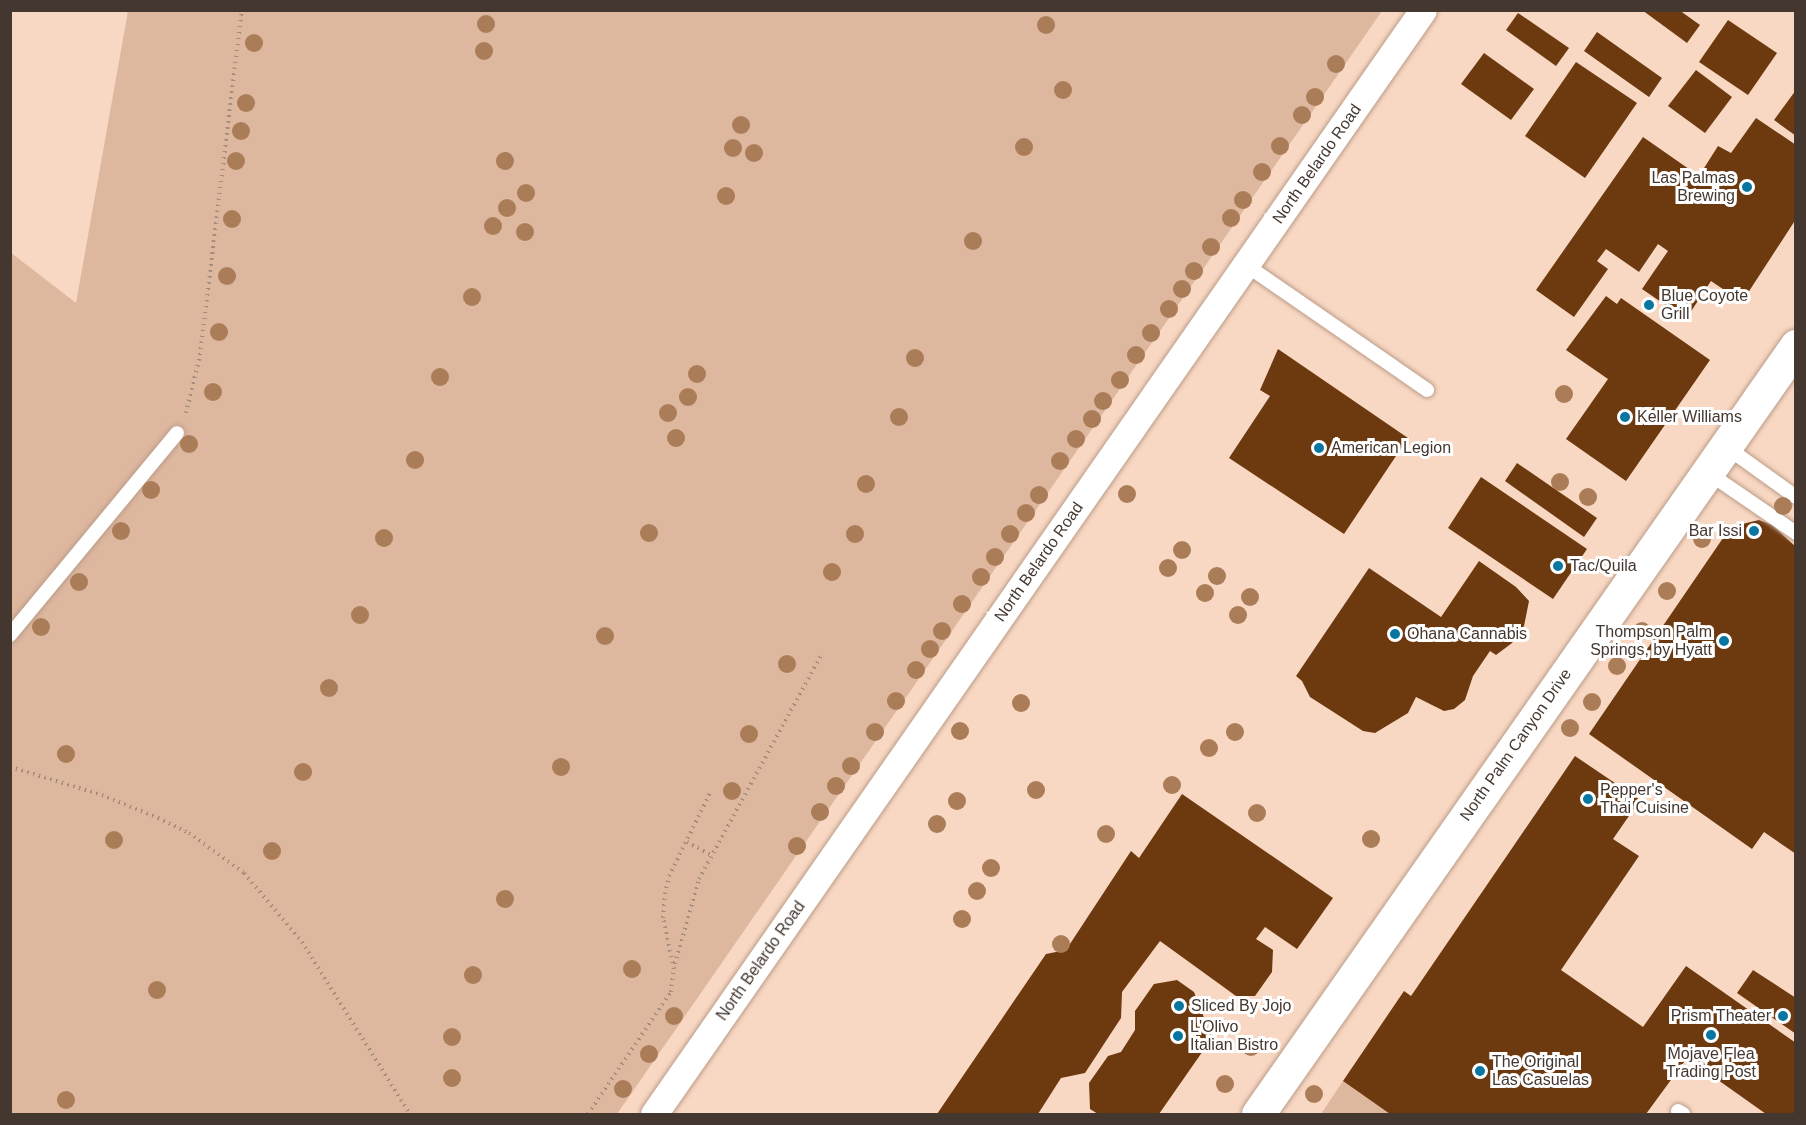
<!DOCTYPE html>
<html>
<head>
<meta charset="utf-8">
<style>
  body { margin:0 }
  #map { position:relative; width:1806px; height:1125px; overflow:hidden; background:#f9d8c3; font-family:Helvetica,sans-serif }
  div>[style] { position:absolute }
  .green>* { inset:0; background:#deb79f }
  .building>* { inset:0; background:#6d390f }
  .path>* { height:4px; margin-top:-2px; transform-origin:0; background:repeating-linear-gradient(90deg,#a58d7e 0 1.5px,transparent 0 6px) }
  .roads { filter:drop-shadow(0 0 2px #ba9c88) drop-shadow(0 0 2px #ba9c88) }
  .lane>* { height:14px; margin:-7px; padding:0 7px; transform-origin:7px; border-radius:7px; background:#fff }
  .street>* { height:27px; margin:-13.5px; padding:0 13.5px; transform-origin:13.5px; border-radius:13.5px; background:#fff }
  .primary>* { height:33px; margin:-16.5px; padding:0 16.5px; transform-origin:16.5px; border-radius:16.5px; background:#fff }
  .trees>* { width:18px; height:18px; margin:-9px; border-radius:50%; background:#aa7d58 }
  .dots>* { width:16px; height:16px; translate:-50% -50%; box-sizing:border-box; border:3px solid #fff; border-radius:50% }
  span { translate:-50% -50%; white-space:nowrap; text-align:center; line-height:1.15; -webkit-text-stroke:6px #fff; paint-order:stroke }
  .street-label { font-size:16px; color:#44372f }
  .poi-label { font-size:16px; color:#44372f }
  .right { translate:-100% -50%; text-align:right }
  .left { translate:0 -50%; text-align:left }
  .frame { position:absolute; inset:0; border:12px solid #44372f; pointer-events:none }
</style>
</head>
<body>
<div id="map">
  <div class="green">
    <i style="clip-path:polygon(128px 11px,1382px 11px,617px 1114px,11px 1114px,10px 252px,76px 303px)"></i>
    <i style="clip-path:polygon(1343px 1081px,1390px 1114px,1321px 1114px)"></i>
  </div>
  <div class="building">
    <i style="clip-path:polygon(1642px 10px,1679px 10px,1700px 25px,1687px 43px)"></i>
    <i style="clip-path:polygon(1518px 13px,1569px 48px,1556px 66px,1506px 30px)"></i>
    <i style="clip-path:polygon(1728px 20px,1777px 53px,1748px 95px,1699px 62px)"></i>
    <i style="clip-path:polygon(1597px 32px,1662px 78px,1649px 97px,1584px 51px)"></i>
    <i style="clip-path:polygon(1484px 53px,1534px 89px,1511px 120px,1461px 84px)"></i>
    <i style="clip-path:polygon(1576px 62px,1637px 103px,1585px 178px,1525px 136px)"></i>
    <i style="clip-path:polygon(1696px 70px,1732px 97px,1705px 133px,1668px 106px)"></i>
    <i style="clip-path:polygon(1796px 90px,1796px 136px,1774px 120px)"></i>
    <i style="clip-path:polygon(1756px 118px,1796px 145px,1796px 219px,1742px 302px,1711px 281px,1686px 319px,1642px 289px,1668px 251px,1658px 244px,1639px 272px,1606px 249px,1597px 261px,1608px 269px,1574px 317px,1536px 290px,1643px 137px,1699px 176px,1718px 146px,1731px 153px)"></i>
    <i style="clip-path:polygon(1606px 296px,1617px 304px,1621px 298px,1710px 360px,1626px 481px,1566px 439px,1608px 379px,1566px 350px)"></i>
    <i style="clip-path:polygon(1278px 349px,1408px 438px,1344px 534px,1229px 458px,1270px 396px,1260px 390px)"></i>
    <i style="clip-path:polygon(1517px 463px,1597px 518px,1584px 537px,1505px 481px)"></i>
    <i style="clip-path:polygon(1481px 477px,1587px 549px,1553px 599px,1448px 528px)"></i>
    <i style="clip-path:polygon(1759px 520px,1772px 525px,1796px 547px,1796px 854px,1764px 832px,1752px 849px,1589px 734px,1723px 538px,1734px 526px)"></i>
    <i style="clip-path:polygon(1479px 561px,1516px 587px,1529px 601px,1524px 626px,1512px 643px,1496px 655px,1490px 651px,1473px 676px,1465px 700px,1454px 709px,1444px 711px,1416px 697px,1408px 713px,1375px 733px,1363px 731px,1310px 697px,1302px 681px,1296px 676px,1369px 568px,1441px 617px)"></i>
    <i style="clip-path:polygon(1575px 756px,1640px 800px,1613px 839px,1639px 856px,1561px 970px,1643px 1027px,1686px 966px,1796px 1043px,1796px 1114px,1766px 1114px,1687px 1058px,1646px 1114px,1390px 1114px,1343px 1081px,1404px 991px,1411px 996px)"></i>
    <i style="clip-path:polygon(1182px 794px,1333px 898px,1297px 949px,1265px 927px,1256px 939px,1273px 950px,1272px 972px,1255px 996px,1236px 996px,1160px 941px,1122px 992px,1121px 1018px,1085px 1073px,1061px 1078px,1038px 1114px,937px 1114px,1046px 954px,1066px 950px,1131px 851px,1139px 858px)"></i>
    <i style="clip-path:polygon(1753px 970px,1796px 998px,1796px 1034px,1737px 993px)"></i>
    <i style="clip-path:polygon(1177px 980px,1194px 992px,1212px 1038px,1159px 1114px,1098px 1114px,1090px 1109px,1089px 1083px,1108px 1056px,1121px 1052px,1135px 1030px,1135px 1011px,1154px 984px)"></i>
  </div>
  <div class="path">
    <i style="left:186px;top:413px;width:60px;rotate:-76.4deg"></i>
    <i style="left:200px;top:355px;width:348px;rotate:-83.1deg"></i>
    <i style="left:10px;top:767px;width:96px;rotate:16.9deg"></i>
    <i style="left:102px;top:795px;width:61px;rotate:22.3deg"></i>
    <i style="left:158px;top:818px;width:34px;rotate:26deg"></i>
    <i style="left:189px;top:833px;width:68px;rotate:36deg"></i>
    <i style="left:244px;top:873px;width:90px;rotate:50deg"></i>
    <i style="left:302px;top:942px;width:203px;rotate:57.9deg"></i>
    <i style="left:687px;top:842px;width:27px;rotate:28deg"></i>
    <i style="left:675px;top:964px;width:88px;rotate:-74.2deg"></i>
    <i style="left:699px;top:879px;width:255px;rotate:-61.4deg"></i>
    <i style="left:588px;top:1114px;width:148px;rotate:-55.8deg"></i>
    <i style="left:671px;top:992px;width:23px;rotate:-83deg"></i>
    <i style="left:674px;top:969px;width:52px;rotate:-102.2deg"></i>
    <i style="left:663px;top:918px;width:24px;rotate:-85deg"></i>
    <i style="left:665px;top:894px;width:18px;rotate:-77deg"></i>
    <i style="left:669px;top:876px;width:93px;rotate:-63.7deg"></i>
  </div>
  <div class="roads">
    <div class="lane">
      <i style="left:1246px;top:265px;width:220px;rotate:34.6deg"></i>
      <i style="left:1725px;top:446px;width:87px;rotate:35.7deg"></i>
      <i style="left:1707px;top:472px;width:108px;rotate:34.4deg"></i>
      <i style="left:10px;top:635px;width:262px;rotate:-50.4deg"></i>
      <i style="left:1678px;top:1111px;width:6px;rotate:31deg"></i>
    </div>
    <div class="street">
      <i style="left:654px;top:1114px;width:1345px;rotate:-55.14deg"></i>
    </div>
    <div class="primary">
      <i style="left:1258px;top:1114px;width:938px;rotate:-54.99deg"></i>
    </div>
  </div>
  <div class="trees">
    <i style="left:486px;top:24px"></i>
    <i style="left:1046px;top:25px"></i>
    <i style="left:254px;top:43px"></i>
    <i style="left:484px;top:51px"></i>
    <i style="left:1336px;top:64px"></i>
    <i style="left:1063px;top:90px"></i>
    <i style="left:1315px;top:97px"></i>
    <i style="left:246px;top:103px"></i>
    <i style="left:1302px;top:115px"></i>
    <i style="left:741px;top:125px"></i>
    <i style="left:241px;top:131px"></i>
    <i style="left:1280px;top:146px"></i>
    <i style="left:1024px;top:147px"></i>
    <i style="left:733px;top:148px"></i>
    <i style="left:754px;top:153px"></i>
    <i style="left:236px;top:161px"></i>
    <i style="left:505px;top:161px"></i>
    <i style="left:1262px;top:172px"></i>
    <i style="left:526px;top:193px"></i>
    <i style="left:726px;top:196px"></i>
    <i style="left:1243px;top:200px"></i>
    <i style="left:507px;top:208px"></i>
    <i style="left:1231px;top:218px"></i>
    <i style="left:232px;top:219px"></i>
    <i style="left:493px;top:226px"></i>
    <i style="left:525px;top:232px"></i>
    <i style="left:973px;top:241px"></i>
    <i style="left:1211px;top:247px"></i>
    <i style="left:1194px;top:271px"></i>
    <i style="left:227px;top:276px"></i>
    <i style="left:1182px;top:289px"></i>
    <i style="left:472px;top:297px"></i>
    <i style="left:1169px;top:309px"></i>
    <i style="left:219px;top:332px"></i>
    <i style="left:1151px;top:333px"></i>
    <i style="left:1136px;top:355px"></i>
    <i style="left:915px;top:358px"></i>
    <i style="left:697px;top:374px"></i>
    <i style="left:440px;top:377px"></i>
    <i style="left:1120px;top:380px"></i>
    <i style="left:213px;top:392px"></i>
    <i style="left:1564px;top:394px"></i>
    <i style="left:688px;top:397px"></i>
    <i style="left:1103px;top:401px"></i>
    <i style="left:668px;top:413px"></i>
    <i style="left:899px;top:417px"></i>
    <i style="left:1092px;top:419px"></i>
    <i style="left:676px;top:438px"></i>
    <i style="left:1076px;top:439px"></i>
    <i style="left:189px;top:444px"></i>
    <i style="left:415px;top:460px"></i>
    <i style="left:1060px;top:461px"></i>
    <i style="left:1560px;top:482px"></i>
    <i style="left:866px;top:484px"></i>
    <i style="left:151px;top:490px"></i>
    <i style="left:1127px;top:494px"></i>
    <i style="left:1039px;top:495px"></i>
    <i style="left:1588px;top:497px"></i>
    <i style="left:1783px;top:506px"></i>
    <i style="left:1026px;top:513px"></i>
    <i style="left:121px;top:531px"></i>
    <i style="left:649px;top:533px"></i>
    <i style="left:855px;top:534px"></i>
    <i style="left:1010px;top:534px"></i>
    <i style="left:384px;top:538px"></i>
    <i style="left:1702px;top:539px"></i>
    <i style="left:1182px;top:550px"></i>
    <i style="left:995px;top:557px"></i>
    <i style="left:1168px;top:568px"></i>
    <i style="left:832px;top:572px"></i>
    <i style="left:1217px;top:576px"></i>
    <i style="left:981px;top:577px"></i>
    <i style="left:79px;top:582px"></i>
    <i style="left:1667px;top:591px"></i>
    <i style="left:1205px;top:593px"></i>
    <i style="left:1250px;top:597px"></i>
    <i style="left:962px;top:604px"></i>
    <i style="left:360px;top:615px"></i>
    <i style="left:1238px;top:615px"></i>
    <i style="left:41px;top:627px"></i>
    <i style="left:942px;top:631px"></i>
    <i style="left:1642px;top:631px"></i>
    <i style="left:605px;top:636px"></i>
    <i style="left:930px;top:649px"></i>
    <i style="left:787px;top:664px"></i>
    <i style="left:1617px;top:666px"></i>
    <i style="left:916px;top:670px"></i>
    <i style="left:329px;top:688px"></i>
    <i style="left:896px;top:701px"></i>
    <i style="left:1592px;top:702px"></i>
    <i style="left:1021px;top:703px"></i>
    <i style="left:1570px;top:728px"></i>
    <i style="left:960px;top:731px"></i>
    <i style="left:875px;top:732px"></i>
    <i style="left:1235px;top:732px"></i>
    <i style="left:749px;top:734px"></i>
    <i style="left:1209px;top:748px"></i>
    <i style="left:66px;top:754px"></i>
    <i style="left:851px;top:766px"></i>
    <i style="left:561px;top:767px"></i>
    <i style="left:303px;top:772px"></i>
    <i style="left:1172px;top:785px"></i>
    <i style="left:836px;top:786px"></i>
    <i style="left:1036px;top:790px"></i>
    <i style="left:732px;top:791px"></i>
    <i style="left:957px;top:801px"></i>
    <i style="left:820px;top:812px"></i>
    <i style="left:1257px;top:813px"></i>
    <i style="left:937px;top:824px"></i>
    <i style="left:1106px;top:834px"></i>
    <i style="left:1371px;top:839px"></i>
    <i style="left:114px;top:840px"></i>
    <i style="left:797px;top:846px"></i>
    <i style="left:272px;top:851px"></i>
    <i style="left:991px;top:868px"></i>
    <i style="left:977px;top:891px"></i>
    <i style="left:505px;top:899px"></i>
    <i style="left:962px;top:919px"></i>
    <i style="left:1061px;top:944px"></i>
    <i style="left:632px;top:969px"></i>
    <i style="left:473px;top:975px"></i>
    <i style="left:157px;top:990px"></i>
    <i style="left:674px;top:1016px"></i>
    <i style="left:452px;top:1037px"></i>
    <i style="left:1251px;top:1047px"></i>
    <i style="left:649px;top:1054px"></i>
    <i style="left:452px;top:1078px"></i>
    <i style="left:1225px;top:1084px"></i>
    <i style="left:623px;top:1089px"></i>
    <i style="left:1314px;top:1094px"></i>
    <i style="left:66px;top:1100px"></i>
  </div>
  <div class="dots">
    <i style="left:1747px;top:187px;background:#0876a1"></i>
    <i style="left:1649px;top:305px;background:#0876a1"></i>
    <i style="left:1625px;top:417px;background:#0876a1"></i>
    <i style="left:1319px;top:448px;background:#0876a1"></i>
    <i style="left:1754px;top:531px;background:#0876a1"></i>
    <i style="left:1558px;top:566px;background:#0876a1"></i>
    <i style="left:1395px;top:634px;background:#0876a1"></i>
    <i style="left:1724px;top:641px;background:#0876a1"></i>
    <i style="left:1588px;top:799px;background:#0876a1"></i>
    <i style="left:1179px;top:1006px;background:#0876a1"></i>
    <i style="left:1783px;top:1016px;background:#0876a1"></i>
    <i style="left:1711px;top:1035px;background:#0876a1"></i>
    <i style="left:1178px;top:1036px;background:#0876a1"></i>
    <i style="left:1480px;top:1071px;background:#0876a1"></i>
  </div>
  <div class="street-label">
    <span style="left:1317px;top:164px;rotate:-55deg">North Belardo Road</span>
    <span style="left:1039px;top:562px;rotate:-55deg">North Belardo Road</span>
    <span style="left:1516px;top:745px;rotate:-55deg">North Palm Canyon Drive</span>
    <span style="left:761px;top:961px;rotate:-55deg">North Belardo Road</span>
  </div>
  <div class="poi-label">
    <span class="right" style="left:1735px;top:187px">Las Palmas<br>Brewing</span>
    <span class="left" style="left:1661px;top:305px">Blue Coyote<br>Grill</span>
    <span class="left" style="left:1637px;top:417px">Keller Williams</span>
    <span class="left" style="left:1331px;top:448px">American Legion</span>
    <span class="right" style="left:1742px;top:531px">Bar Issi</span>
    <span class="left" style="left:1570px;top:566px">Tac/Quila</span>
    <span class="right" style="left:1712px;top:641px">Thompson Palm<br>Springs, by Hyatt</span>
    <span class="left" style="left:1407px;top:634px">Ohana Cannabis</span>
    <span class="left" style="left:1600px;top:799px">Pepper's<br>Thai Cuisine</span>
    <span class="left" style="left:1191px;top:1006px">Sliced By Jojo</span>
    <span class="right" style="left:1771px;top:1016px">Prism Theater</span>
    <span class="left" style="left:1190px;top:1036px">L'Olivo<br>Italian Bistro</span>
    <span style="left:1711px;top:1063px">Mojave Flea<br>Trading Post</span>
    <span class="left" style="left:1492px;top:1071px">The Original<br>Las Casuelas</span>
  </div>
  <div class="frame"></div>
</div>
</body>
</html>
